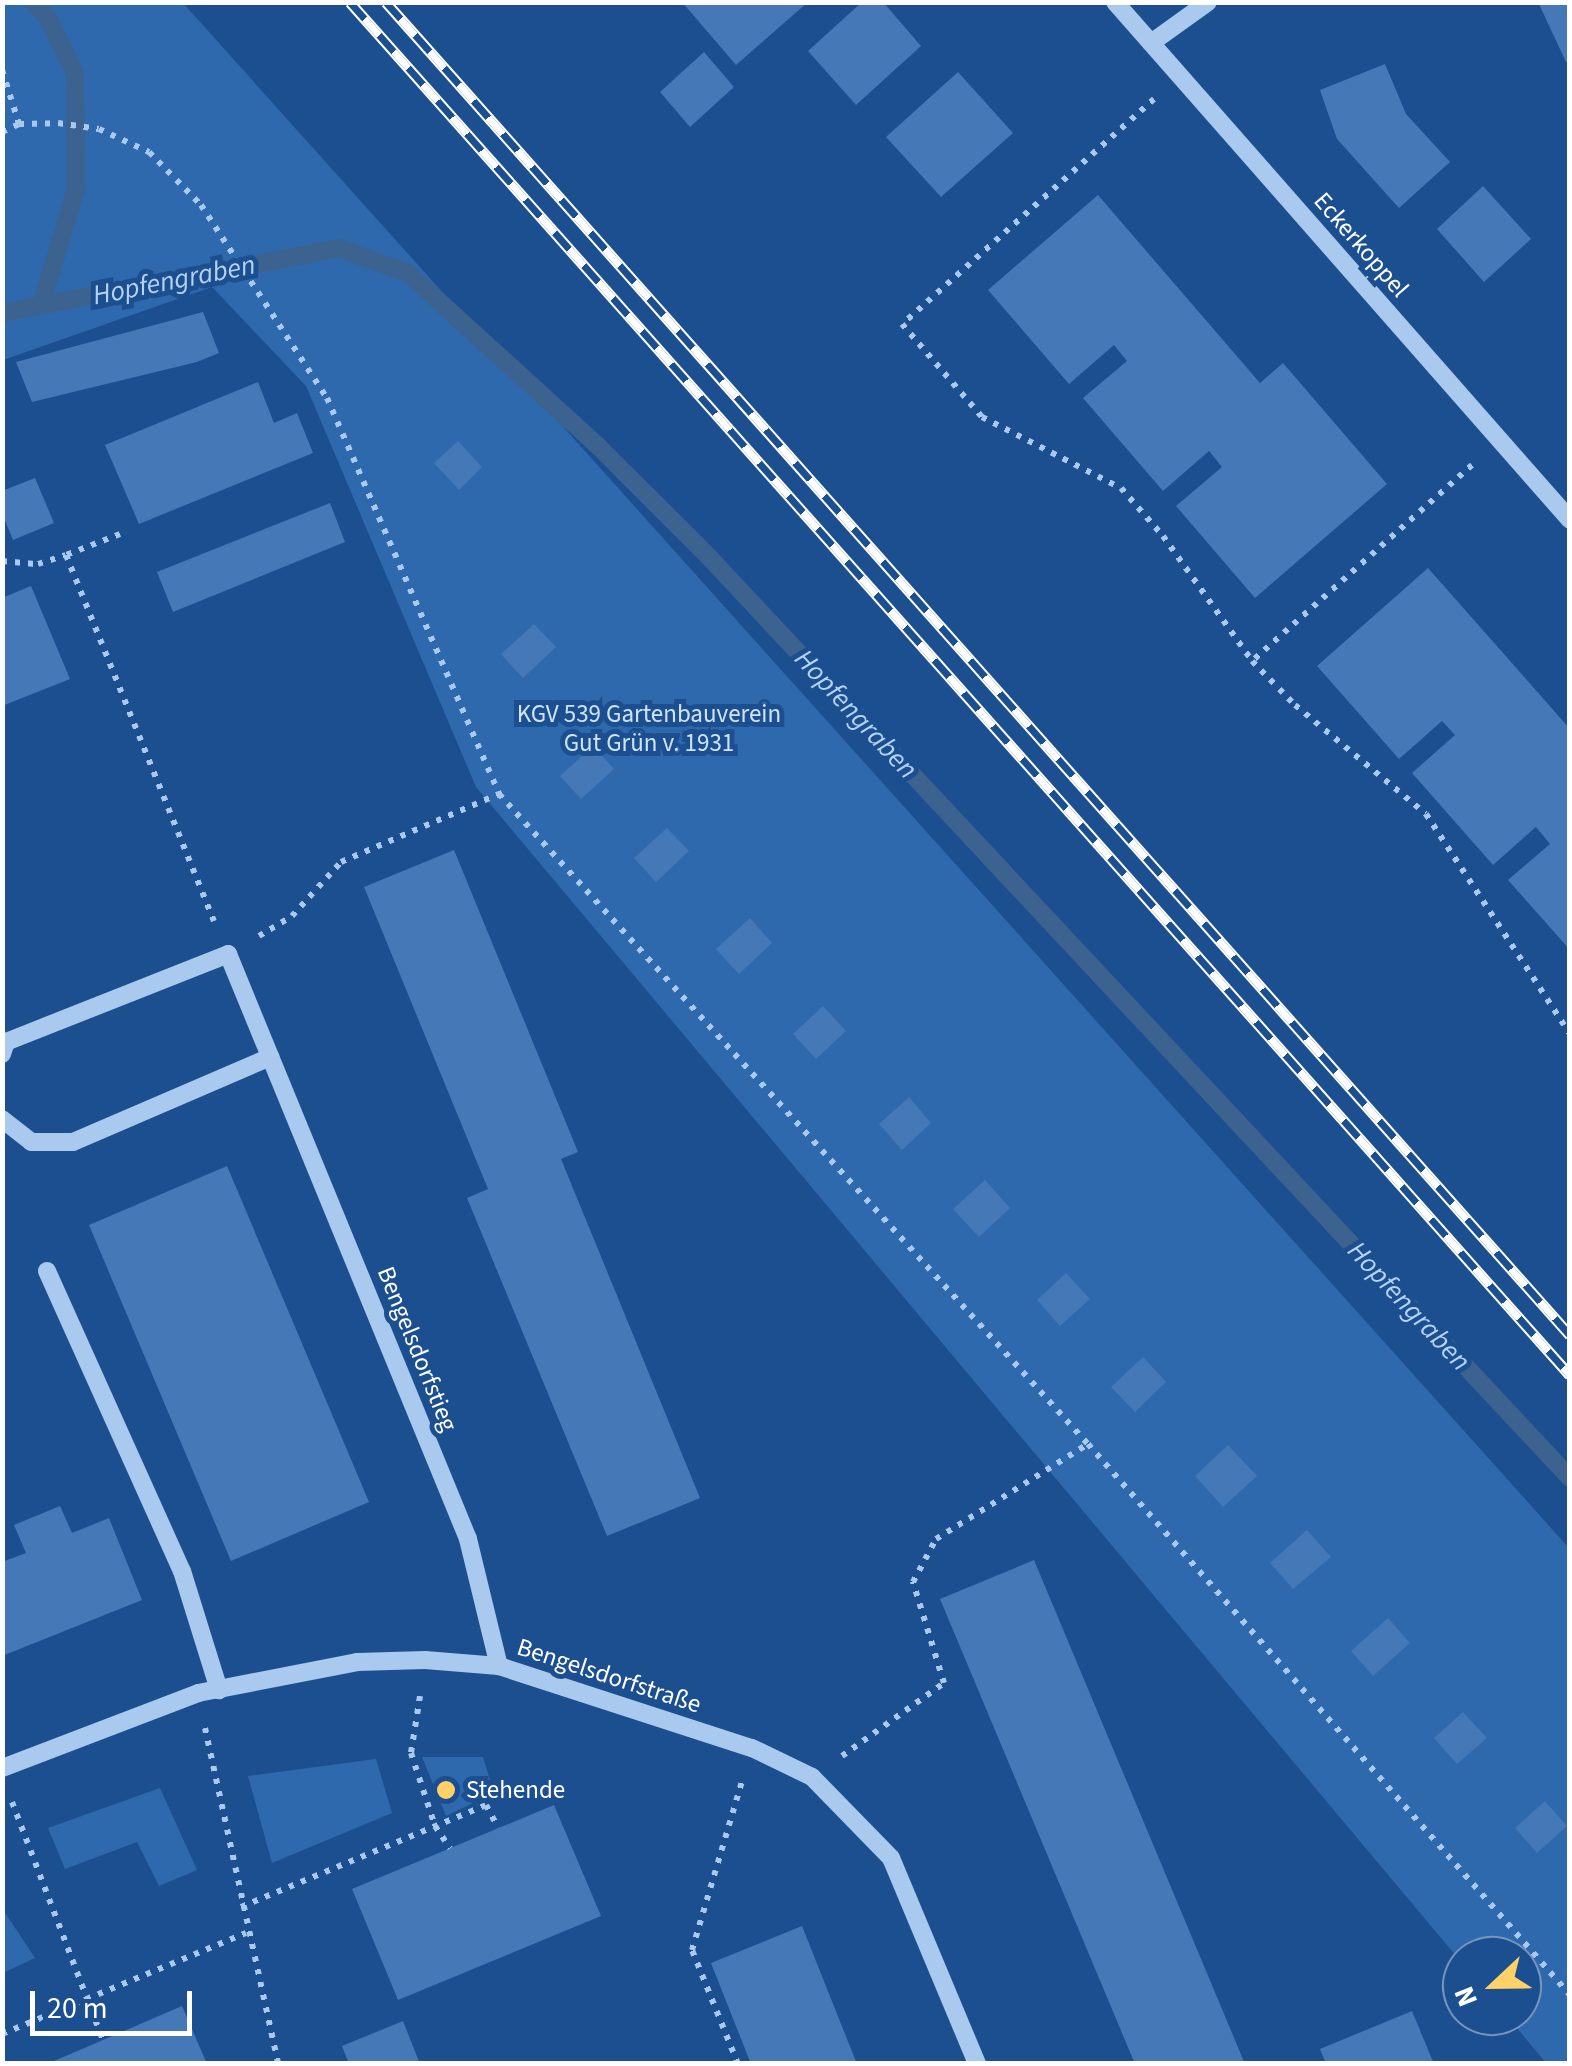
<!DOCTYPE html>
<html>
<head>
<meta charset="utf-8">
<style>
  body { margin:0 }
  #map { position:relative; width:1572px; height:2066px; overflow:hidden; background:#1b4f8f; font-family:"Source Sans 3",sans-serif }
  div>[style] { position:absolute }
  .green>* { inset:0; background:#2e69ad }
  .stream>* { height:18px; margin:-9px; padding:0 9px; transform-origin:9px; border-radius:9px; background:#3c6290 }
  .building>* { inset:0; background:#4478b7 }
  .path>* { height:6px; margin-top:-3px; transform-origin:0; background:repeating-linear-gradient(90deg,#a9c9ee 0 5px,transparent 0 13px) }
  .minor>* { height:18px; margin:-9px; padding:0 9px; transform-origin:9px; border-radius:9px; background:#a9c9ee }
  .rail>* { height:11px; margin-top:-5.5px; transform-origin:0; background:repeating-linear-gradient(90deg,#1b4f8f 0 22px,#fff 0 44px); box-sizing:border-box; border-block:2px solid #fff }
  .dots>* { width:28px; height:28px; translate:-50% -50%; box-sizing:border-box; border:5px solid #1b4f8f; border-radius:50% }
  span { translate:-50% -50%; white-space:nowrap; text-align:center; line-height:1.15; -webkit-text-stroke:10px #1b4f8f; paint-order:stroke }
  .street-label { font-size:25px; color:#fff }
  .park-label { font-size:25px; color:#cfe3fa }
  .poi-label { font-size:25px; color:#fff }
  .left { translate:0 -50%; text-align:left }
  .water-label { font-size:28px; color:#b5d3f5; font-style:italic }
  .frame { position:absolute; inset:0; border:5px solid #fff; pointer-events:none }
  .north { position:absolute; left:1442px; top:1936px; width:100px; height:100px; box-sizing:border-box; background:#1b4f8f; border:2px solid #7695bc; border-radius:50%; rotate:248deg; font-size:28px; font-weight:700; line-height:40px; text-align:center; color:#fff }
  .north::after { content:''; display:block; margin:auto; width:35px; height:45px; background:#ffd166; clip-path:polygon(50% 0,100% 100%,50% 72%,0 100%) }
  .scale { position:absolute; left:30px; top:1991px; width:162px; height:45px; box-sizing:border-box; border:5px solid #fff; border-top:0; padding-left:12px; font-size:30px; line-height:35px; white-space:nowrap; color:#fff; -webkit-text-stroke:8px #1b4f8f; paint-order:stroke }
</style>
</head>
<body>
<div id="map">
  <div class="green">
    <i style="clip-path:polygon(2px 3px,183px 3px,1569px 1548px,1569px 2063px,1546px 2063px,1507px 2016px,1522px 2016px,1522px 1956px,1462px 1956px,1462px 1963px,476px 787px,306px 386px,212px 287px,3px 360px)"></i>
    <i style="clip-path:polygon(422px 1757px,483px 1757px,494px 1793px,446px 1816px)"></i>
    <i style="clip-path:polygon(376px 1759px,392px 1813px,272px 1863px,248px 1776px)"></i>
    <i style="clip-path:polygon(160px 1788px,197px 1870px,159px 1886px,137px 1842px,65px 1869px,48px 1828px)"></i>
    <i style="clip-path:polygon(2px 1908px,35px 1958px,5px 1972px,2px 1968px)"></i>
  </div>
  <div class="stream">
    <i style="left:33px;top:2px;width:22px;rotate:47deg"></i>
    <i style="left:48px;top:18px;width:61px;rotate:63.9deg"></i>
    <i style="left:75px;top:73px;width:116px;rotate:89.5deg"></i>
    <i style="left:76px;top:189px;width:118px;rotate:106.7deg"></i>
    <i style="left:2px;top:313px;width:342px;rotate:-10.9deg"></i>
    <i style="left:338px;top:248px;width:74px;rotate:19.7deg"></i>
    <i style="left:408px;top:273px;width:256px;rotate:42.3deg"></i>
    <i style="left:597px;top:445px;width:158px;rotate:45deg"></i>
    <i style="left:709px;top:557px;width:1261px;rotate:46.93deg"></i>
  </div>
  <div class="building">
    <i style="clip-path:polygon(682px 2px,808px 2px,736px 65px)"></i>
    <i style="clip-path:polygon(862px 2px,883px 2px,921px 46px,856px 105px,808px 51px)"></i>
    <i style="clip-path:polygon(1538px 2px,1570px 2px,1570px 60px,1566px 62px)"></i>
    <i style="clip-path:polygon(704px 52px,734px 87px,690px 127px,660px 92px)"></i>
    <i style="clip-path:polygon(1385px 64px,1406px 114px,1450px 162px,1399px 208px,1337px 139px,1320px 90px)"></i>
    <i style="clip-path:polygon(958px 72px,1013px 133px,941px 197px,886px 137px)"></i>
    <i style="clip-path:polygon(1483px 186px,1531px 239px,1484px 282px,1437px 229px)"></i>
    <i style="clip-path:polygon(1098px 195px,1260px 383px,1283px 363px,1387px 484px,1255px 598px,1176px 506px,1222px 467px,1209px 451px,1163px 491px,1083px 398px,1127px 361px,1114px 345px,1069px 384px,988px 290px)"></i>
    <i style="clip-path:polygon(203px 312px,219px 353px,197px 362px,32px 402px,16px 362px)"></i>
    <i style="clip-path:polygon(258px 382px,274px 423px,297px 413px,313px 453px,139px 524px,105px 445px)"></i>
    <i style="clip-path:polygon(458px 441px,482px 467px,459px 490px,434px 463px)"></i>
    <i style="clip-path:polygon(35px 478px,54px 523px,13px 540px,2px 513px,2px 491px)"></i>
    <i style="clip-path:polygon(330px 503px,345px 542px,173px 612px,157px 572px)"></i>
    <i style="clip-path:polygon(1428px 568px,1570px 729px,1570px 950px,1508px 880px,1550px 844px,1536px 827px,1493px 865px,1412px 773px,1455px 735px,1442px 721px,1399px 759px,1317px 666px)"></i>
    <i style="clip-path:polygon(31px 586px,70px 679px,2px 706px,2px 598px)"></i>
    <i style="clip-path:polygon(534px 624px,556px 647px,523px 678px,501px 654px)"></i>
    <i style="clip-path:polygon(593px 746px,614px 769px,581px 799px,560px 776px)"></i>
    <i style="clip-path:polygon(667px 828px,689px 851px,656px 882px,634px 858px)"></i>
    <i style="clip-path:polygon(454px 850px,578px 1152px,561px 1159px,700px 1498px,607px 1536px,467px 1198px,488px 1189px,364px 887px)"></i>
    <i style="clip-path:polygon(750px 918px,772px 943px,739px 974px,716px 949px)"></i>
    <i style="clip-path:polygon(823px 1006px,846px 1031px,816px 1059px,793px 1034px)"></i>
    <i style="clip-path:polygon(909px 1097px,931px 1123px,902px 1150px,879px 1124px)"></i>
    <i style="clip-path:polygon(227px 1166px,369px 1502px,231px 1561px,89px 1225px)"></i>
    <i style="clip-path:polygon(985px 1180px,1010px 1208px,979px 1237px,953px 1209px)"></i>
    <i style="clip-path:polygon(1066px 1273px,1090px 1299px,1060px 1326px,1037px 1300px)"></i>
    <i style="clip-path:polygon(1143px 1357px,1166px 1382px,1135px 1412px,1111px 1387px)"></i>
    <i style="clip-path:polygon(1228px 1445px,1257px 1476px,1223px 1507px,1195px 1476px)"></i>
    <i style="clip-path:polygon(60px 1506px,72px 1533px,109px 1518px,142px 1600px,2px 1656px,2px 1562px,26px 1553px,14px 1525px)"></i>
    <i style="clip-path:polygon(1307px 1530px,1331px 1557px,1293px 1589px,1270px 1563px)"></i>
    <i style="clip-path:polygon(1034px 1560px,1245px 2064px,1135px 2064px,940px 1599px)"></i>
    <i style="clip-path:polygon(1388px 1618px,1410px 1643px,1373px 1676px,1351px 1651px)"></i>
    <i style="clip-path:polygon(1463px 1712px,1487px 1738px,1457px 1764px,1434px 1738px)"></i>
    <i style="clip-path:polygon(1545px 1801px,1567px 1826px,1537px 1853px,1515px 1828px)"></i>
    <i style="clip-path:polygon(554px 1805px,601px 1916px,398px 2000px,352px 1889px)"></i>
    <i style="clip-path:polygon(802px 1926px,857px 2064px,751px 2064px,711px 1963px)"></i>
    <i style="clip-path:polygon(182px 2006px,207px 2064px,47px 2064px,103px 2040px)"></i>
    <i style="clip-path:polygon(1412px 2011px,1434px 2064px,1326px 2064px,1320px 2049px)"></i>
    <i style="clip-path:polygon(403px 2021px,420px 2064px,349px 2064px,342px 2046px)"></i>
  </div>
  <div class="path">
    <i style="left:2px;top:70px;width:57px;rotate:72.5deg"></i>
    <i style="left:1154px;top:99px;width:338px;rotate:138.2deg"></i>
    <i style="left:902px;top:324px;width:123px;rotate:49.3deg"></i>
    <i style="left:982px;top:417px;width:156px;rotate:27.1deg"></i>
    <i style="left:1121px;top:488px;width:64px;rotate:48.8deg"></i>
    <i style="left:1163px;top:536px;width:153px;rotate:54.5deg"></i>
    <i style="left:2px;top:132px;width:19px;rotate:-25deg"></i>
    <i style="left:19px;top:124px;width:39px;rotate:-1deg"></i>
    <i style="left:58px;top:123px;width:41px;rotate:8.3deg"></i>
    <i style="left:99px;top:129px;width:55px;rotate:24.7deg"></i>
    <i style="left:149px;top:152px;width:74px;rotate:45.5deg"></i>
    <i style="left:201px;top:205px;width:230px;rotate:56.9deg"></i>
    <i style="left:327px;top:398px;width:432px;rotate:66.5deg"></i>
    <i style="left:499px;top:794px;width:877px;rotate:47.82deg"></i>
    <i style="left:1088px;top:1444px;width:732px;rotate:48.82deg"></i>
    <i style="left:1472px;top:465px;width:295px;rotate:138.3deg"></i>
    <i style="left:1252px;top:661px;width:62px;rotate:45.7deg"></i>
    <i style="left:1295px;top:705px;width:170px;rotate:39.8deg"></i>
    <i style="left:1426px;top:814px;width:263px;rotate:56.8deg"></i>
    <i style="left:120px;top:534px;width:58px;rotate:158.7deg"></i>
    <i style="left:66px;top:555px;width:395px;rotate:68deg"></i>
    <i style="left:2px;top:561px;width:36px;rotate:5deg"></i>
    <i style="left:38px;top:564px;width:29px;rotate:-18deg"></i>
    <i style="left:259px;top:936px;width:39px;rotate:-31deg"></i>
    <i style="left:292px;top:916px;width:73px;rotate:-47.8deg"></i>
    <i style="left:341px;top:862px;width:172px;rotate:-23.3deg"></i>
    <i style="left:420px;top:1696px;width:58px;rotate:99deg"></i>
    <i style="left:411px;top:1753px;width:77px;rotate:71.8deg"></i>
    <i style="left:435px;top:1826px;width:27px;rotate:56deg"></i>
    <i style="left:205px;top:1728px;width:344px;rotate:77.7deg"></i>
    <i style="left:842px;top:1756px;width:125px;rotate:-35.6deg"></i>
    <i style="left:944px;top:1683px;width:106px;rotate:-107.1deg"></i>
    <i style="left:913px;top:1582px;width:49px;rotate:-61.9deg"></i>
    <i style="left:936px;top:1539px;width:179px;rotate:-32deg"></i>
    <i style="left:12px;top:1802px;width:255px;rotate:69.1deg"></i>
    <i style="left:241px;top:1907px;width:265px;rotate:-22.6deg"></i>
    <i style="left:486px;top:1805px;width:26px;rotate:62deg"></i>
    <i style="left:2px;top:2034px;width:264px;rotate:-22.5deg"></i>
    <i style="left:738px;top:2064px;width:123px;rotate:-112deg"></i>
    <i style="left:692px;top:1950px;width:176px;rotate:-73.5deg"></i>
  </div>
  <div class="minor">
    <i style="left:1115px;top:2px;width:689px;rotate:48.7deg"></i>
    <i style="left:1151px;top:43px;width:70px;rotate:-35.7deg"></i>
    <i style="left:2px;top:1054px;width:13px;rotate:-72deg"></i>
    <i style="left:6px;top:1042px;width:239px;rotate:-21.6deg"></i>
    <i style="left:228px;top:954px;width:632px;rotate:67.69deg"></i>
    <i style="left:468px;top:1539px;width:131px;rotate:76.3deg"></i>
    <i style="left:2px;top:1119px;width:37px;rotate:38deg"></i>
    <i style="left:31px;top:1142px;width:42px"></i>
    <i style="left:73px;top:1142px;width:215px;rotate:-23.3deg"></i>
    <i style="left:47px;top:1271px;width:329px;rotate:65.8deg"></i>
    <i style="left:182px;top:1571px;width:125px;rotate:72.7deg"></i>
    <i style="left:2px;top:1768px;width:210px;rotate:-20.9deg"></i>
    <i style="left:198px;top:1693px;width:162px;rotate:-11deg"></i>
    <i style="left:357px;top:1662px;width:68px;rotate:-1.7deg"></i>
    <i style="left:425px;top:1660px;width:74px;rotate:4.6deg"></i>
    <i style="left:499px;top:1666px;width:266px;rotate:18deg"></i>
    <i style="left:752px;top:1748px;width:67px;rotate:25.8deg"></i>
    <i style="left:812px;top:1777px;width:113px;rotate:45.7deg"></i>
    <i style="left:891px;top:1858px;width:223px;rotate:67.3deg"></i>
  </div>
  <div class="rail">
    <i style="left:350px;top:2px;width:1837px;rotate:48.38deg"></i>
    <i style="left:386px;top:2px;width:1783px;rotate:48.39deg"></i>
  </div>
  <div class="dots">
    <i style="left:446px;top:1790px;background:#ffd166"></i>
  </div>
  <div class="street-label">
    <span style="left:1361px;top:245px;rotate:49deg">Eckerkoppel</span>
    <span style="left:417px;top:1349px;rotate:68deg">Bengelsdorfstieg</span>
    <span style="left:609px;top:1676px;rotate:18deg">Bengelsdorfstraße</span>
  </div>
  <div class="park-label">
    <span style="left:649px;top:729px">KGV 539 Gartenbauverein<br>Gut Grün v. 1931</span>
  </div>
  <div class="poi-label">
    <span class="left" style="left:466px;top:1790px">Stehende</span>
  </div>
  <div class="water-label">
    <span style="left:174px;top:280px;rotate:-11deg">Hopfengraben</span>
    <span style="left:856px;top:714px;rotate:47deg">Hopfengraben</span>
    <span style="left:1409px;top:1306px;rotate:47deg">Hopfengraben</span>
  </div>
  <div class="frame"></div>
  <div class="north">N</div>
  <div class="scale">20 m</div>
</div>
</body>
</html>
